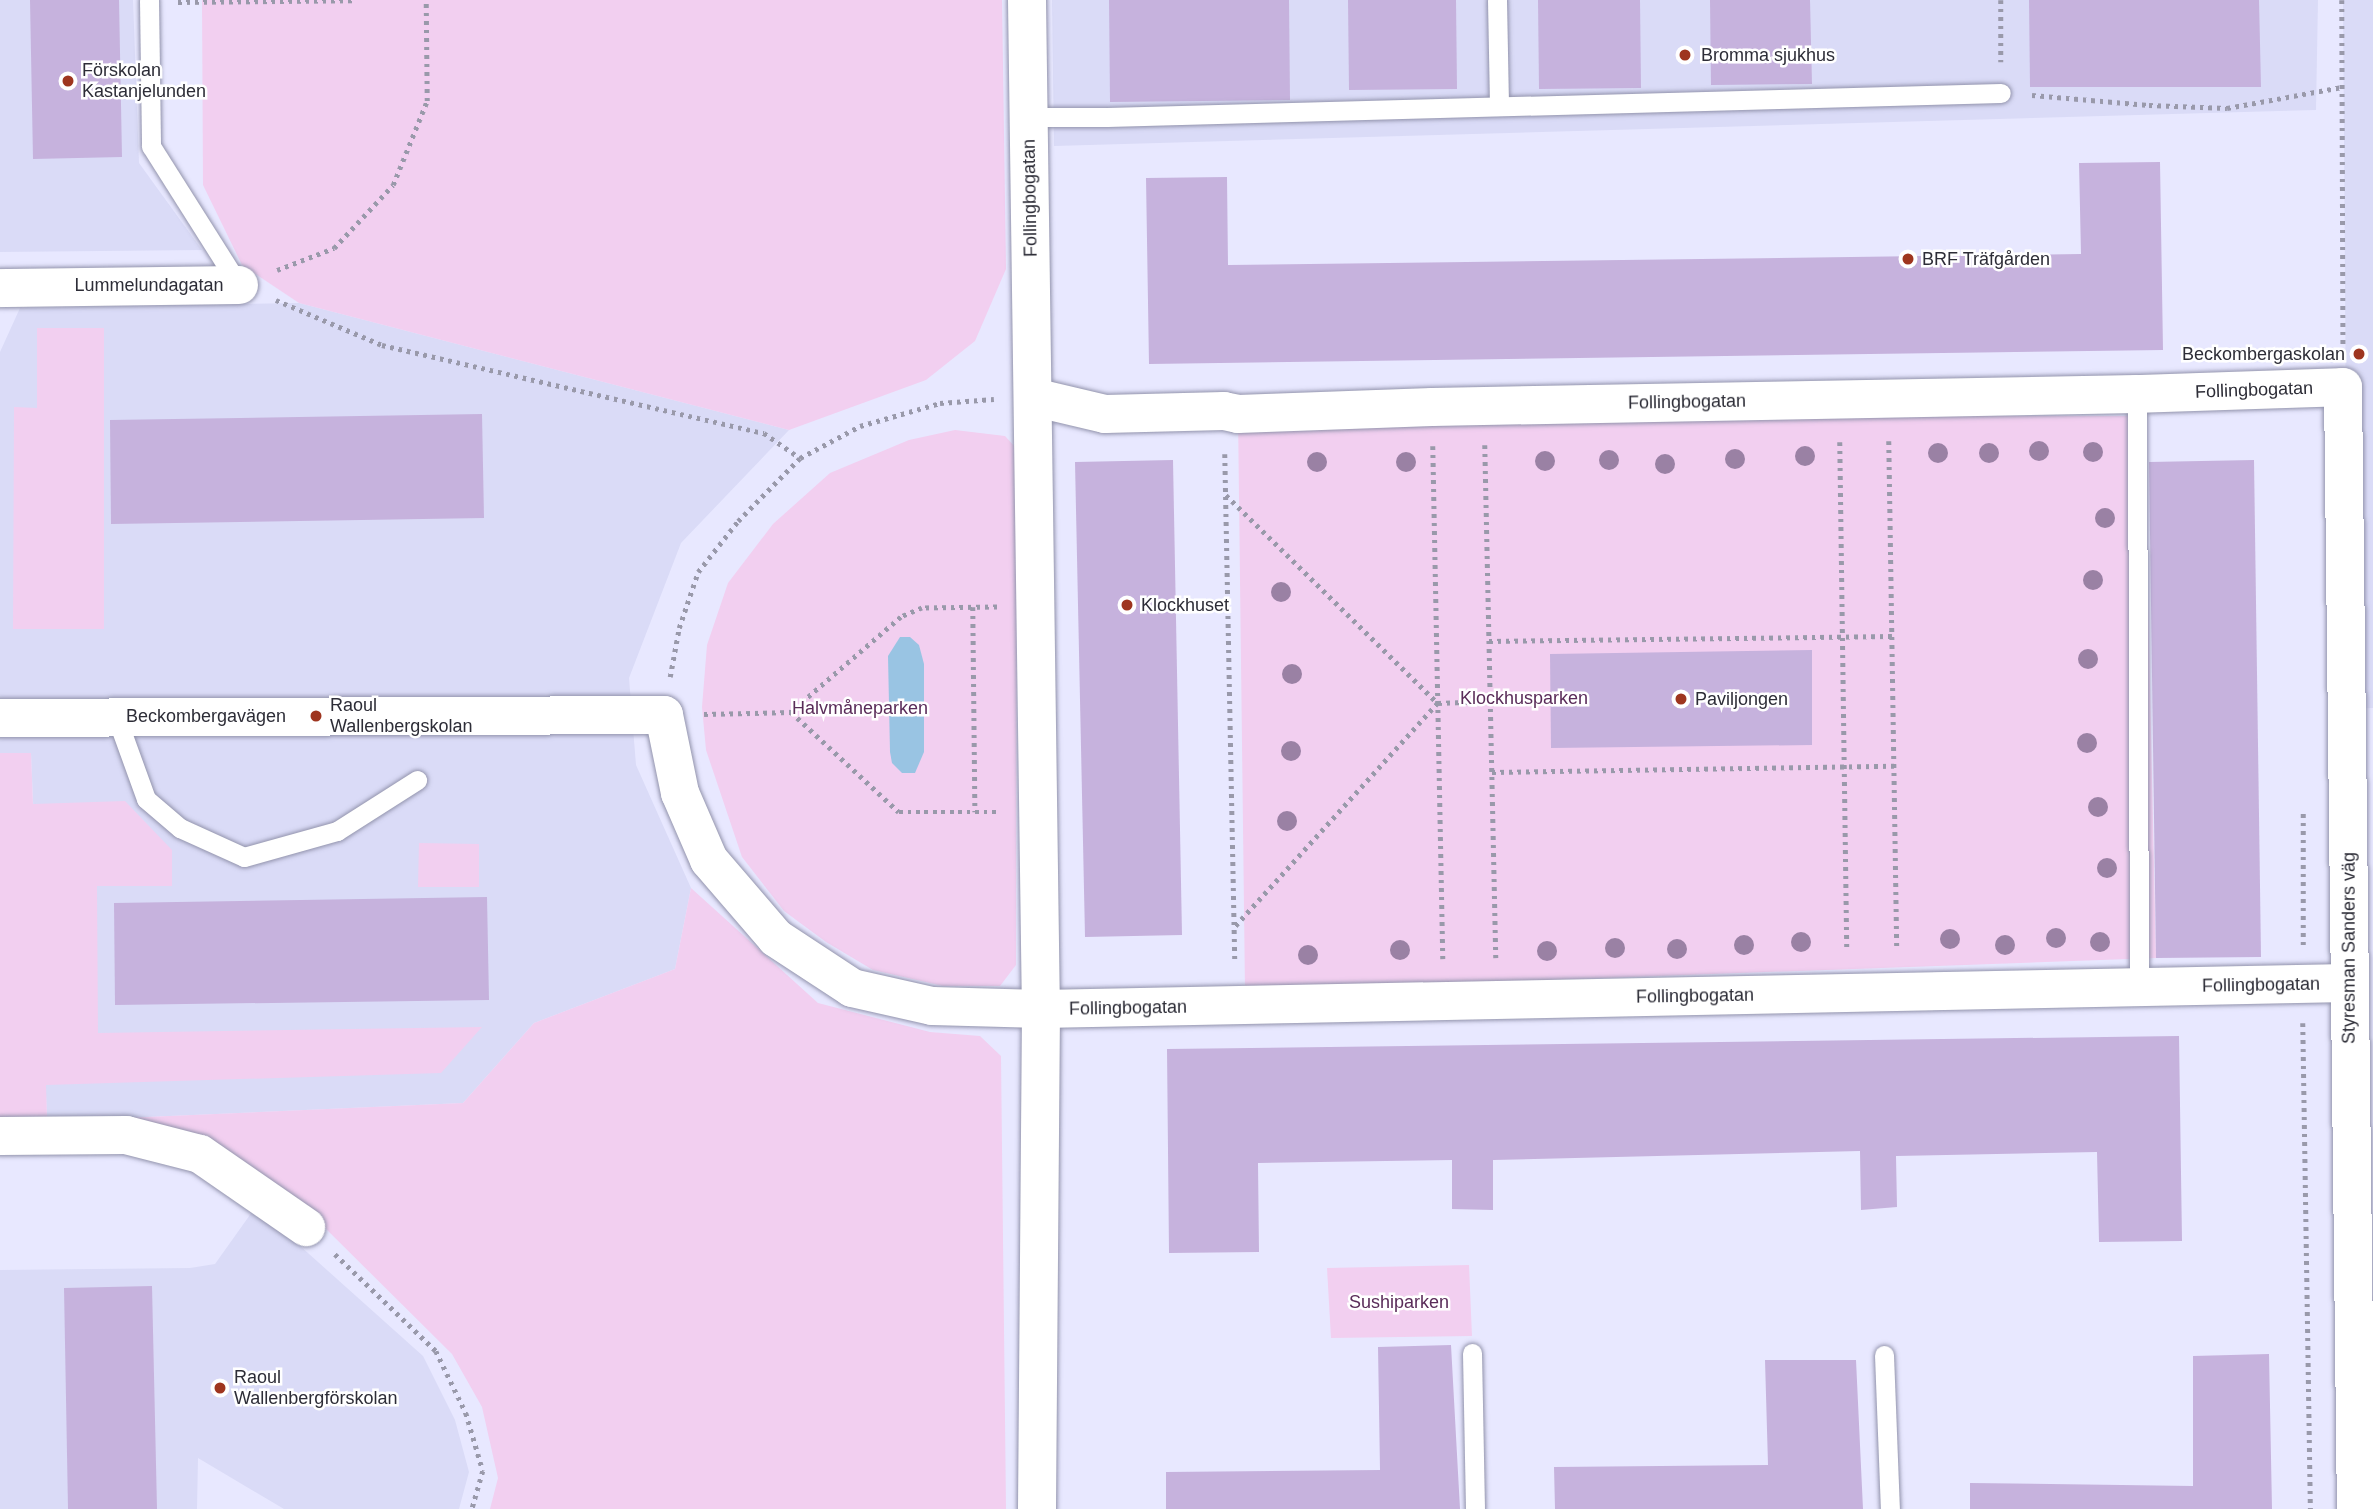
<!DOCTYPE html>
<html>
<head>
<meta charset="utf-8">
<style>
  body { margin:0 }
  #map { position:relative; width:2373px; height:1509px; overflow:hidden; background:#e8e8ff; font-family:Arial,sans-serif }
  div>[style] { position:absolute }
  .built>* { inset:0; background:#dadbf7 }
  .green>* { inset:0; background:#f2cff0 }
  .water>* { inset:0; background:#99c4e3 }
  .building>* { inset:0; background:#c6b2dd }
  .path>* { height:4.5px; margin-top:-2.25px; transform-origin:0; background:repeating-linear-gradient(90deg,#99a 0 3.5px,transparent 0 8.5px) }
  .roads { filter:drop-shadow(0 0 2px #9293ac) drop-shadow(0 0 2px #9293ac) }
  .service>* { height:19px; margin:-9.5px; padding:0 9.5px; transform-origin:9.5px; border-radius:9.5px; background:#fff }
  .minor>* { height:38px; margin:-19px; padding:0 19px; transform-origin:19px; border-radius:19px; background:#fff }
  .trees>* { width:20px; height:20px; margin:-10px; border-radius:50%; background:#9a81a4 }
  .dots>* { width:19px; height:19px; translate:-50% -50%; box-sizing:border-box; border:4px solid #fff; border-radius:50% }
  span { translate:-50% -50%; white-space:nowrap; text-align:center; line-height:1.15; -webkit-text-stroke:5px #fff; paint-order:stroke }
  .poi-label { font-size:18px; color:#2d2d37 }
  .left { translate:0 -50%; text-align:left }
  .right { translate:-100% -50%; text-align:right }
  .street-label { font-size:18px; color:#2d2d37 }
  .park-label { font-size:18px; color:#5a2c59 }
</style>
</head>
<body>
<div id="map">
  <div class="built">
    <i style="clip-path:polygon(0 0,133px 0,139px 163px,202px 250px,0 252px)"></i>
    <i style="clip-path:polygon(1052px 0,2318px 0,2316px 110px,1054px 146px)"></i>
    <i style="clip-path:polygon(2343px 0,2373px 0,2373px 708px,2348px 709px)"></i>
    <i style="clip-path:polygon(299px 303px,789px 430px,681px 543px,629px 678px,636px 765px,691px 888px,675px 969px,534px 1023px,463px 1103px,123px 1118px,47px 1117px,31px 754px,0 753px,0 352px,20px 308px)"></i>
    <i style="clip-path:polygon(252px 1212px,270px 1219px,423px 1356px,455px 1420px,469px 1472px,459px 1509px,284px 1509px,198px 1458px,197px 1509px,0 1509px,0 1270px,190px 1268px,215px 1264px)"></i>
  </div>
  <div class="green">
    <i style="clip-path:polygon(202px 0,1002px 0,1006px 269px,975px 341px,926px 380px,789px 430px,299px 303px,242px 265px,203px 185px)"></i>
    <i style="clip-path:polygon(37px 328px,104px 328px,104px 629px,13px 629px,14px 407px,37px 408px)"></i>
    <i style="clip-path:polygon(1238px 414px,2144px 416px,2156px 958px,1245px 991px)"></i>
    <i style="clip-path:polygon(955px 430px,1005px 436px,1017px 449px,1016px 965px,1000px 986px,943px 986px,873px 970px,826px 942px,784px 911px,742px 857px,706px 750px,702px 707px,707px 645px,728px 583px,773px 524px,830px 473px,909px 440px)"></i>
    <i style="clip-path:polygon(0 753px,31px 753px,33px 804px,125px 801px,172px 850px,172px 886px,97px 886px,98px 1033px,482px 1027px,441px 1073px,46px 1085px,47px 1117px,0 1117px)"></i>
    <i style="clip-path:polygon(419px 843px,479px 844px,479px 887px,418px 887px)"></i>
    <i style="clip-path:polygon(691px 888px,818px 1003px,930px 1032px,980px 1036px,1001px 1056px,1006px 1509px,490px 1509px,498px 1478px,482px 1407px,452px 1354px,318px 1221px,123px 1118px,463px 1103px,534px 1023px,675px 969px)"></i>
    <i style="clip-path:polygon(1469px 1265px,1472px 1336px,1331px 1338px,1327px 1268px)"></i>
  </div>
  <div class="water">
    <i style="clip-path:polygon(900px 637px,910px 637px,919px 645px,924px 664px,924px 752px,915px 773px,902px 773px,892px 763px,890px 752px,888px 656px)"></i>
  </div>
  <div class="building">
    <i style="clip-path:polygon(30px 0,119px 0,122px 157px,33px 159px)"></i>
    <i style="clip-path:polygon(1109px 0,1289px 0,1290px 100px,1110px 102px)"></i>
    <i style="clip-path:polygon(1348px 0,1456px 0,1457px 89px,1349px 90px)"></i>
    <i style="clip-path:polygon(1538px 0,1640px 0,1641px 88px,1539px 89px)"></i>
    <i style="clip-path:polygon(1710px 0,1810px 0,1812px 84px,1711px 85px)"></i>
    <i style="clip-path:polygon(2029px 0,2259px 0,2261px 87px,2030px 87px)"></i>
    <i style="clip-path:polygon(2160px 162px,2163px 350px,1149px 364px,1146px 178px,1227px 177px,1228px 265px,2081px 254px,2079px 163px)"></i>
    <i style="clip-path:polygon(482px 414px,484px 518px,111px 524px,110px 420px)"></i>
    <i style="clip-path:polygon(1173px 460px,1182px 935px,1085px 937px,1075px 462px)"></i>
    <i style="clip-path:polygon(2254px 460px,2261px 957px,2156px 958px,2149px 462px)"></i>
    <i style="clip-path:polygon(1812px 650px,1812px 745px,1551px 748px,1550px 654px)"></i>
    <i style="clip-path:polygon(487px 897px,489px 1000px,115px 1005px,114px 903px)"></i>
    <i style="clip-path:polygon(2179px 1036px,2182px 1241px,2099px 1242px,2097px 1152px,1896px 1156px,1897px 1207px,1861px 1210px,1860px 1151px,1493px 1160px,1493px 1210px,1452px 1209px,1452px 1160px,1258px 1163px,1259px 1252px,1169px 1253px,1167px 1049px)"></i>
    <i style="clip-path:polygon(152px 1286px,157px 1509px,68px 1509px,64px 1288px)"></i>
    <i style="clip-path:polygon(1451px 1345px,1460px 1509px,1166px 1509px,1166px 1472px,1380px 1470px,1378px 1347px)"></i>
    <i style="clip-path:polygon(2269px 1354px,2272px 1509px,1970px 1509px,1970px 1483px,2193px 1486px,2193px 1356px)"></i>
    <i style="clip-path:polygon(1765px 1360px,1856px 1360px,1863px 1509px,1555px 1509px,1554px 1467px,1768px 1465px)"></i>
  </div>
  <div class="path">
    <i style="left:2001px;top:0;width:62px;rotate:90deg"></i>
    <i style="left:2342px;top:0;width:346px;rotate:89.8deg"></i>
    <i style="left:178px;top:2px;width:178px;rotate:-0.6deg"></i>
    <i style="left:2032px;top:95px;width:117px;rotate:4.9deg"></i>
    <i style="left:2149px;top:105px;width:78px;rotate:2.2deg"></i>
    <i style="left:2227px;top:108px;width:117px;rotate:-10.3deg"></i>
    <i style="left:277px;top:270px;width:61px;rotate:-21.1deg"></i>
    <i style="left:334px;top:248px;width:86px;rotate:-46.9deg"></i>
    <i style="left:393px;top:185px;width:91px;rotate:-68deg"></i>
    <i style="left:427px;top:101px;width:101px;rotate:-90.6deg"></i>
    <i style="left:276px;top:300px;width:115px;rotate:23deg"></i>
    <i style="left:382px;top:345px;width:392px;rotate:13deg"></i>
    <i style="left:764px;top:433px;width:44px;rotate:34.8deg"></i>
    <i style="left:1889px;top:441px;width:509px;rotate:89.1deg"></i>
    <i style="left:1840px;top:442px;width:509px;rotate:89.21deg"></i>
    <i style="left:1485px;top:445px;width:513px;rotate:88.77deg"></i>
    <i style="left:1433px;top:446px;width:513px;rotate:88.88deg"></i>
    <i style="left:1225px;top:454px;width:509px;rotate:88.87deg"></i>
    <i style="left:1226px;top:495px;width:297px;rotate:44.5deg"></i>
    <i style="left:1438px;top:703px;width:304px;rotate:132.2deg"></i>
    <i style="left:973px;top:607px;width:205px;rotate:89.4deg"></i>
    <i style="left:997px;top:607px;width:75px;rotate:179.2deg"></i>
    <i style="left:922px;top:608px;width:23px;rotate:157deg"></i>
    <i style="left:901px;top:617px;width:145px;rotate:139.2deg"></i>
    <i style="left:791px;top:712px;width:147px;rotate:42.8deg"></i>
    <i style="left:899px;top:812px;width:98px"></i>
    <i style="left:1489px;top:641px;width:403px;rotate:-0.7deg"></i>
    <i style="left:670px;top:677px;width:50px;rotate:-79.6deg"></i>
    <i style="left:679px;top:628px;width:59px;rotate:-71.3deg"></i>
    <i style="left:698px;top:572px;width:65px;rotate:-51.9deg"></i>
    <i style="left:738px;top:521px;width:88px;rotate:-45.5deg"></i>
    <i style="left:800px;top:458px;width:68px;rotate:-28.1deg"></i>
    <i style="left:860px;top:426px;width:83px;rotate:-16deg"></i>
    <i style="left:940px;top:403px;width:54px;rotate:-4.2deg"></i>
    <i style="left:1438px;top:703px;width:52px;rotate:-2.2deg"></i>
    <i style="left:704px;top:714px;width:87px;rotate:-1.3deg"></i>
    <i style="left:1492px;top:772px;width:402px;rotate:-0.9deg"></i>
    <i style="left:2303px;top:945px;width:132px;rotate:-90deg"></i>
    <i style="left:2303px;top:1023px;width:486px;rotate:89.1deg"></i>
    <i style="left:335px;top:1254px;width:140px;rotate:43.8deg"></i>
    <i style="left:436px;top:1351px;width:69px;rotate:64.2deg"></i>
    <i style="left:466px;top:1413px;width:60px;rotate:73.7deg"></i>
    <i style="left:483px;top:1471px;width:40px;rotate:106deg"></i>
  </div>
  <div class="roads">
    <div class="service">
      <i style="left:149px;top:0;width:146px;rotate:89.2deg"></i>
      <i style="left:151px;top:146px;width:165px;rotate:57.7deg"></i>
      <i style="left:1497px;top:0;width:106px;rotate:88.9deg"></i>
      <i style="left:1029px;top:117px;width:78px"></i>
      <i style="left:1107px;top:117px;width:894px;rotate:-1.54deg"></i>
      <i style="left:2137px;top:394px;width:593px;rotate:89.81deg"></i>
      <i style="left:116px;top:716px;width:88px;rotate:70.1deg"></i>
      <i style="left:146px;top:799px;width:45px;rotate:40.5deg"></i>
      <i style="left:180px;top:828px;width:70px;rotate:24.4deg"></i>
      <i style="left:244px;top:857px;width:97px;rotate:-15.6deg"></i>
      <i style="left:337px;top:831px;width:95px;rotate:-32.5deg"></i>
      <i style="left:1472px;top:1353px;width:156px;rotate:88.9deg"></i>
      <i style="left:1884px;top:1355px;width:154px;rotate:87.8deg"></i>
    </div>
    <div class="minor">
      <i style="left:1027px;top:0;width:1009px;rotate:89.21deg"></i>
      <i style="left:1041px;top:1009px;width:500px;rotate:90.46deg"></i>
      <i style="left:0;top:288px;width:239px;rotate:-0.7deg"></i>
      <i style="left:1033px;top:397px;width:74px;rotate:13.3deg"></i>
      <i style="left:1105px;top:414px;width:119px;rotate:-1.4deg"></i>
      <i style="left:1224px;top:411px;width:14px;rotate:12deg"></i>
      <i style="left:1238px;top:414px;width:194px;rotate:-2.1deg"></i>
      <i style="left:1432px;top:407px;width:705px;rotate:-1.06deg"></i>
      <i style="left:2137px;top:394px;width:206px;rotate:-1.9deg"></i>
      <i style="left:2343px;top:387px;width:1122px;rotate:89.34deg"></i>
      <i style="left:0;top:718px;width:664px;rotate:-0.26deg"></i>
      <i style="left:664px;top:715px;width:80px;rotate:78.4deg"></i>
      <i style="left:680px;top:793px;width:73px;rotate:66.6deg"></i>
      <i style="left:709px;top:860px;width:103px;rotate:49.3deg"></i>
      <i style="left:776px;top:938px;width:91px;rotate:33.3deg"></i>
      <i style="left:852px;top:988px;width:82px;rotate:12.7deg"></i>
      <i style="left:932px;top:1006px;width:109px;rotate:1.6deg"></i>
      <i style="left:1041px;top:1009px;width:1307px;rotate:-1.14deg"></i>
      <i style="left:0;top:1136px;width:126px;rotate:-0.5deg"></i>
      <i style="left:126px;top:1135px;width:76px;rotate:14.4deg"></i>
      <i style="left:200px;top:1154px;width:129px;rotate:34.6deg"></i>
    </div>
  </div>
  <div class="trees">
    <i style="left:2039px;top:451px"></i>
    <i style="left:2093px;top:452px"></i>
    <i style="left:1938px;top:453px"></i>
    <i style="left:1989px;top:453px"></i>
    <i style="left:1805px;top:456px"></i>
    <i style="left:1735px;top:459px"></i>
    <i style="left:1609px;top:460px"></i>
    <i style="left:1545px;top:461px"></i>
    <i style="left:1317px;top:462px"></i>
    <i style="left:1406px;top:462px"></i>
    <i style="left:1665px;top:464px"></i>
    <i style="left:2105px;top:518px"></i>
    <i style="left:2093px;top:580px"></i>
    <i style="left:1281px;top:592px"></i>
    <i style="left:2088px;top:659px"></i>
    <i style="left:1292px;top:674px"></i>
    <i style="left:2087px;top:743px"></i>
    <i style="left:1291px;top:751px"></i>
    <i style="left:2098px;top:807px"></i>
    <i style="left:1287px;top:821px"></i>
    <i style="left:2107px;top:868px"></i>
    <i style="left:2056px;top:938px"></i>
    <i style="left:1950px;top:939px"></i>
    <i style="left:1801px;top:942px"></i>
    <i style="left:2100px;top:942px"></i>
    <i style="left:1744px;top:945px"></i>
    <i style="left:2005px;top:945px"></i>
    <i style="left:1615px;top:948px"></i>
    <i style="left:1677px;top:949px"></i>
    <i style="left:1400px;top:950px"></i>
    <i style="left:1547px;top:951px"></i>
    <i style="left:1308px;top:955px"></i>
  </div>
  <div class="dots">
    <i style="left:1685px;top:55px;background:#9e351f"></i>
    <i style="left:68px;top:81px;background:#9e351f"></i>
    <i style="left:1908px;top:259px;background:#9e351f"></i>
    <i style="left:2359px;top:354px;background:#9e351f"></i>
    <i style="left:1127px;top:605px;background:#9e351f"></i>
    <i style="left:1681px;top:699px;background:#9e351f"></i>
    <i style="left:316px;top:716px;background:#9e351f"></i>
    <i style="left:220px;top:1388px;background:#9e351f"></i>
  </div>
  <div class="poi-label">
    <span class="left" style="left:1701px;top:55px">Bromma sjukhus</span>
    <span class="left" style="left:82px;top:81px">Förskolan<br>Kastanjelunden</span>
    <span class="left" style="left:1922px;top:259px">BRF Träfgården</span>
    <span class="right" style="left:2345px;top:354px">Beckombergaskolan</span>
    <span class="left" style="left:1141px;top:605px">Klockhuset</span>
    <span class="left" style="left:1695px;top:699px">Paviljongen</span>
    <span class="left" style="left:330px;top:716px">Raoul<br>Wallenbergskolan</span>
    <span class="left" style="left:234px;top:1388px">Raoul<br>Wallenbergförskolan</span>
  </div>
  <div class="street-label">
    <span style="left:1030px;top:198px;rotate:-91deg">Follingbogatan</span>
    <span style="left:149px;top:285px">Lummelundagatan</span>
    <span style="left:2254px;top:390px;rotate:-2deg">Follingbogatan</span>
    <span style="left:1687px;top:402px;rotate:-1deg">Follingbogatan</span>
    <span style="left:206px;top:716px">Beckombergavägen</span>
    <span style="left:2349px;top:948px;rotate:-90deg">Styresman Sanders väg</span>
    <span style="left:2261px;top:985px;rotate:-1deg">Follingbogatan</span>
    <span style="left:1695px;top:996px;rotate:-1deg">Follingbogatan</span>
    <span style="left:1128px;top:1008px;rotate:-1deg">Follingbogatan</span>
  </div>
  <div class="park-label">
    <span style="left:1524px;top:698px">Klockhusparken</span>
    <span style="left:860px;top:708px">Halvmåneparken</span>
    <span style="left:1399px;top:1302px">Sushiparken</span>
  </div>
</div>
</body>
</html>
